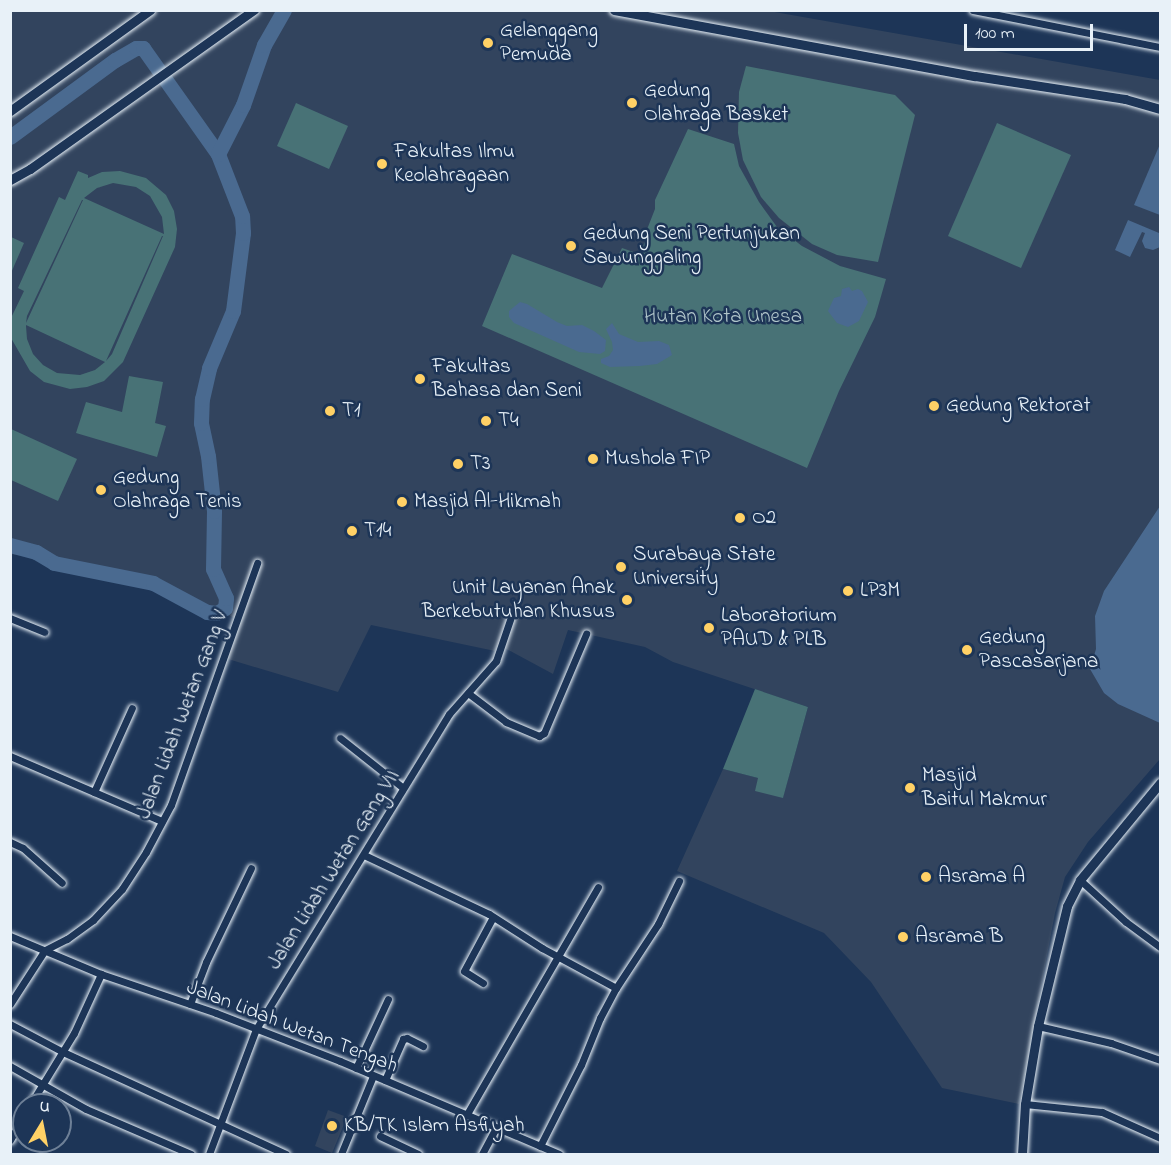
<!DOCTYPE html>
<html>
<head>
<meta charset="utf-8">
<style>
  body { margin:0 }
  #map { position:relative; width:1171px; height:1165px; overflow:hidden; background:#1d3557; font-family:"Indie Flower",sans-serif }
  div>[style] { position:absolute }
  .built>* { inset:0; background:#32445e }
  .green>* { inset:0; background:#487276 }
  .water>* { inset:0; background:#4a6a90 }
  .river>* { height:15px; margin:-7.5px; padding:0 7.5px; transform-origin:7.5px; border-radius:7.5px; background:#4a6a90 }
  .roads { filter:drop-shadow(0 0 2px #e8f1f8) drop-shadow(0 0 2px #e8f1f8) }
  .street>* { height:7px; margin:-3.5px; padding:0 3.5px; transform-origin:3.5px; border-radius:3.5px; background:#1d3557 }
  .secondary>* { height:9px; margin:-4.5px; padding:0 4.5px; transform-origin:4.5px; border-radius:4.5px; background:#1d3557 }
  .dots>* { width:16px; height:16px; translate:-50% -50%; box-sizing:border-box; border:3px solid #1d3557; border-radius:50% }
  span { translate:-50% -50%; white-space:nowrap; text-align:center; line-height:1.15; -webkit-text-stroke:5px #1d3557; paint-order:stroke }
  .poi-label { font-size:21px; color:#e8f1f8 }
  .left { translate:0 -50%; text-align:left }
  .right { translate:-100% -50%; text-align:right }
  .park-label { font-size:21px; color:#b0c5ca }
  .street-label { font-size:21px; color:#e8f1f8 }
  .frame { position:absolute; inset:0; border:12px solid #e8f1f8; pointer-events:none }
  .north { position:absolute; left:12px; top:1093px; width:60px; height:60px; box-sizing:border-box; background:#1d3557; border:2px solid #6e8097; border-radius:50%; rotate:10deg; font-size:16px; font-weight:700; line-height:24px; text-align:center; color:#e8f1f8 }
  .north::after { content:''; display:block; margin:auto; width:21px; height:27px; background:#ffd166; clip-path:polygon(50% 0,100% 100%,50% 72%,0 100%) }
  .scale { position:absolute; left:964px; top:24px; width:129px; height:27px; box-sizing:border-box; border:3px solid #e8f1f8; border-top:0; padding-left:8px; font-size:18px; line-height:21px; white-space:nowrap; color:#e8f1f8; -webkit-text-stroke:4px #1d3557; paint-order:stroke }
</style>
</head>
<body>
<div id="map">
  <div class="built">
    <i style="clip-path:polygon(10px 11px,769px 11px,1160px 80px,1160px 759px,1088px 842px,1065px 877px,1055px 913px,1019px 1104px,942px 1088px,871px 982px,824px 933px,677px 871px,723px 769px,759px 778px,783px 797px,808px 707px,673px 662px,645px 647px,568px 630px,553px 674px,499px 645px,495px 651px,371px 625px,338px 692px,228px 659px,239px 620px,154px 581px,11px 554px)"></i>
    <i style="clip-path:polygon(328px 1110px,347px 1117px,332px 1153px,315px 1146px)"></i>
  </div>
  <div class="green">
    <i style="clip-path:polygon(746px 66px,895px 95px,915px 115px,878px 262px,837px 255px,812px 244px,779px 218px,761px 197px,743px 160px,738px 133px,739px 92px)"></i>
    <i style="clip-path:polygon(296px 103px,348px 126px,329px 169px,277px 146px)"></i>
    <i style="clip-path:polygon(997px 123px,1071px 155px,1021px 268px,948px 236px)"></i>
    <i style="clip-path:polygon(688px 129px,734px 144px,739px 166px,759px 202px,777px 227px,802px 246px,840px 266px,886px 279px,875px 317px,839px 391px,807px 468px,482px 326px,512px 254px,602px 288px,622px 248px,639px 254px,649px 234px,646px 232px,655px 209px,655px 200px)"></i>
    <i style="clip-path:polygon(evenodd,78px 171px,88px 175px,88px 178px,102px 172px,120px 171px,146px 178px,166px 195px,174px 211px,177px 229px,175px 247px,123px 362px,104px 381px,87px 387px,70px 389px,44px 382px,30px 371px,11px 338px,10px 320px,24px 291px,18px 288px,59px 197px,65px 200px,78px 171px,113px 183px,136px 187px,150px 196px,162px 217px,164px 234px,84px 198px,97px 188px,113px 183px,78px 171px,82px 200px,83px 200px,26px 323px,27px 316px,82px 200px,78px 171px,163px 236px,112px 354px,106px 361px,162px 236px,163px 236px,78px 171px,26px 326px,26px 325px,105px 362px,95px 370px,80px 375px,57px 373px,43px 365px,33px 354px,27px 339px,26px 326px)"></i>
    <i style="clip-path:polygon(11px 237px,24px 243px,11px 273px)"></i>
    <i style="clip-path:polygon(129px 376px,163px 382px,155px 423px,166px 426px,157px 457px,76px 433px,86px 402px,122px 412px)"></i>
    <i style="clip-path:polygon(11px 429px,77px 459px,58px 501px,11px 480px)"></i>
    <i style="clip-path:polygon(755px 689px,808px 707px,783px 798px,755px 791px,758px 778px,723px 769px)"></i>
  </div>
  <div class="water">
    <i style="clip-path:polygon(1160px 144px,1160px 215px,1134px 205px)"></i>
    <i style="clip-path:polygon(1128px 220px,1159px 233px,1160px 247px,1153px 250px,1145px 248px,1142px 241px,1145px 233px,1142px 232px,1130px 257px,1115px 250px)"></i>
    <i style="clip-path:polygon(849px 287px,852px 291px,858px 289px,862px 291px,868px 302px,859px 321px,848px 327px,837px 323px,828px 311px,834px 298px,841px 296px,842px 289px)"></i>
    <i style="clip-path:polygon(520px 302px,527px 304px,557px 322px,567px 326px,582px 325px,594px 331px,606px 340px,605px 351px,600px 354px,579px 352px,514px 323px,509px 317px,509px 311px)"></i>
    <i style="clip-path:polygon(612px 323px,619px 334px,638px 342px,659px 341px,669px 345px,672px 355px,657px 364px,640px 366px,610px 367px,601px 363px,601px 359px,609px 356px,613px 350px,612px 342px,606px 329px)"></i>
    <i style="clip-path:polygon(1160px 506px,1160px 723px,1118px 704px,1104px 693px,1090px 669px,1096px 649px,1095px 616px,1104px 591px)"></i>
  </div>
  <div class="river">
    <i style="left:10px;top:137px;width:130px;rotate:-36.3deg"></i>
    <i style="left:115px;top:60px;width:24px;rotate:-30deg"></i>
    <i style="left:136px;top:48px;width:7px"></i>
    <i style="left:143px;top:48px;width:130px;rotate:54.7deg"></i>
    <i style="left:10px;top:545px;width:27px;rotate:15deg"></i>
    <i style="left:36px;top:552px;width:21px;rotate:31deg"></i>
    <i style="left:54px;top:563px;width:101px;rotate:11.4deg"></i>
    <i style="left:153px;top:583px;width:61px;rotate:28.2deg"></i>
    <i style="left:207px;top:612px;width:10px;rotate:6deg"></i>
    <i style="left:217px;top:613px;width:9px;rotate:-32deg"></i>
    <i style="left:225px;top:608px;width:10px;rotate:-84deg"></i>
    <i style="left:226px;top:598px;width:32px;rotate:-114deg"></i>
    <i style="left:213px;top:569px;width:58px;rotate:-89deg"></i>
    <i style="left:214px;top:511px;width:55px;rotate:-96.2deg"></i>
    <i style="left:208px;top:456px;width:34px;rotate:-102deg"></i>
    <i style="left:201px;top:423px;width:24px;rotate:-88deg"></i>
    <i style="left:202px;top:399px;width:32px;rotate:-77deg"></i>
    <i style="left:209px;top:368px;width:62px;rotate:-67.2deg"></i>
    <i style="left:233px;top:311px;width:79px;rotate:-82.7deg"></i>
    <i style="left:243px;top:233px;width:17px;rotate:-93deg"></i>
    <i style="left:242px;top:216px;width:66px;rotate:-111.2deg"></i>
    <i style="left:218px;top:154px;width:55px;rotate:-63deg"></i>
    <i style="left:243px;top:105px;width:64px;rotate:-70.7deg"></i>
    <i style="left:264px;top:45px;width:40px;rotate:-60.3deg"></i>
  </div>
  <div class="roads">
    <div class="street">
      <i style="left:973px;top:10px;width:191px;rotate:11.2deg"></i>
      <i style="left:10px;top:618px;width:37px;rotate:22deg"></i>
      <i style="left:468px;top:693px;width:48px;rotate:37.3deg"></i>
      <i style="left:506px;top:722px;width:36px;rotate:23deg"></i>
      <i style="left:539px;top:736px;width:6px;rotate:-31deg"></i>
      <i style="left:544px;top:733px;width:108px;rotate:-67deg"></i>
      <i style="left:340px;top:738px;width:80px;rotate:38.4deg"></i>
      <i style="left:10px;top:756px;width:165px;rotate:23.2deg"></i>
      <i style="left:94px;top:792px;width:92px;rotate:-65.7deg"></i>
      <i style="left:10px;top:842px;width:14px;rotate:25deg"></i>
      <i style="left:23px;top:848px;width:52px;rotate:41.9deg"></i>
      <i style="left:364px;top:855px;width:138px;rotate:25.3deg"></i>
      <i style="left:489px;top:914px;width:63px;rotate:32.7deg"></i>
      <i style="left:542px;top:948px;width:84px;rotate:28.4deg"></i>
      <i style="left:1080px;top:880px;width:62px;rotate:42.4deg"></i>
      <i style="left:1126px;top:922px;width:42px;rotate:36.3deg"></i>
      <i style="left:10px;top:936px;width:99px;rotate:22.7deg"></i>
      <i style="left:101px;top:974px;width:121px;rotate:18.7deg"></i>
      <i style="left:216px;top:1013px;width:133px;rotate:21.2deg"></i>
      <i style="left:340px;top:1061px;width:238px;rotate:23deg"></i>
      <i style="left:483px;top:983px;width:22px;rotate:-148deg"></i>
      <i style="left:464px;top:971px;width:61px;rotate:-61.8deg"></i>
      <i style="left:10px;top:1004px;width:64px;rotate:-57.1deg"></i>
      <i style="left:45px;top:950px;width:25px;rotate:-27deg"></i>
      <i style="left:67px;top:939px;width:32px;rotate:-36deg"></i>
      <i style="left:93px;top:920px;width:42px;rotate:-46.9deg"></i>
      <i style="left:122px;top:889px;width:44px;rotate:-57deg"></i>
      <i style="left:146px;top:852px;width:53px;rotate:-62deg"></i>
      <i style="left:171px;top:805px;width:257px;rotate:-70.4deg"></i>
      <i style="left:190px;top:1004px;width:45px;rotate:-69.1deg"></i>
      <i style="left:206px;top:962px;width:104px;rotate:-64.4deg"></i>
      <i style="left:10px;top:1024px;width:60px;rotate:27.8deg"></i>
      <i style="left:63px;top:1052px;width:245px;rotate:24.6deg"></i>
      <i style="left:1038px;top:1026px;width:75px;rotate:13.1deg"></i>
      <i style="left:1111px;top:1043px;width:52px;rotate:19.1deg"></i>
      <i style="left:10px;top:1066px;width:87px;rotate:29.5deg"></i>
      <i style="left:86px;top:1109px;width:114px;rotate:23.2deg"></i>
      <i style="left:356px;top:1068px;width:76px;rotate:-65.1deg"></i>
      <i style="left:385px;top:1080px;width:45px;rotate:-66.3deg"></i>
      <i style="left:403px;top:1039px;width:4px;rotate:-14deg"></i>
      <i style="left:407px;top:1038px;width:18px;rotate:27deg"></i>
      <i style="left:1025px;top:1104px;width:77px;rotate:5.9deg"></i>
      <i style="left:1102px;top:1112px;width:64px;rotate:24.1deg"></i>
      <i style="left:30px;top:1105px;width:84px;rotate:-58.6deg"></i>
      <i style="left:74px;top:1033px;width:65px;rotate:-65.4deg"></i>
      <i style="left:467px;top:1114px;width:262px;rotate:-60deg"></i>
      <i style="left:380px;top:1136px;width:42px;rotate:25.3deg"></i>
      <i style="left:10px;top:1140px;width:28px;rotate:-60deg"></i>
      <i style="left:540px;top:1146px;width:91px;rotate:-63.2deg"></i>
      <i style="left:581px;top:1065px;width:51px;rotate:-68deg"></i>
      <i style="left:600px;top:1018px;width:34px;rotate:-62deg"></i>
      <i style="left:616px;top:988px;width:77px;rotate:-56.7deg"></i>
      <i style="left:658px;top:924px;width:48px;rotate:-64deg"></i>
      <i style="left:209px;top:1154px;width:134px;rotate:-69.4deg"></i>
      <i style="left:256px;top:1029px;width:369px;rotate:-58.5deg"></i>
      <i style="left:449px;top:714px;width:71px;rotate:-48.4deg"></i>
      <i style="left:496px;top:661px;width:46px;rotate:-71.2deg"></i>
      <i style="left:341px;top:1154px;width:84px;rotate:-67.7deg"></i>
      <i style="left:482px;top:1154px;width:30px;rotate:-62deg"></i>
    </div>
    <div class="secondary">
      <i style="left:614px;top:10px;width:367px;rotate:10.4deg"></i>
      <i style="left:975px;top:76px;width:152px;rotate:8.7deg"></i>
      <i style="left:1125px;top:99px;width:36px;rotate:16deg"></i>
      <i style="left:10px;top:111px;width:173px;rotate:-35.8deg"></i>
      <i style="left:10px;top:180px;width:23px;rotate:-29deg"></i>
      <i style="left:30px;top:169px;width:275px;rotate:-35.4deg"></i>
      <i style="left:1022px;top:1154px;width:50px;rotate:-86.6deg"></i>
      <i style="left:1025px;top:1104px;width:79px;rotate:-80.5deg"></i>
      <i style="left:1038px;top:1026px;width:123px;rotate:-76.4deg"></i>
      <i style="left:1067px;top:906px;width:29px;rotate:-63deg"></i>
      <i style="left:1080px;top:880px;width:126px;rotate:-50.5deg"></i>
    </div>
  </div>
  <div class="dots">
    <i style="left:488px;top:43px;background:#ffd166"></i>
    <i style="left:632px;top:103px;background:#ffd166"></i>
    <i style="left:382px;top:164px;background:#ffd166"></i>
    <i style="left:571px;top:246px;background:#ffd166"></i>
    <i style="left:420px;top:379px;background:#ffd166"></i>
    <i style="left:934px;top:406px;background:#ffd166"></i>
    <i style="left:330px;top:411px;background:#ffd166"></i>
    <i style="left:486px;top:421px;background:#ffd166"></i>
    <i style="left:593px;top:459px;background:#ffd166"></i>
    <i style="left:458px;top:464px;background:#ffd166"></i>
    <i style="left:101px;top:490px;background:#ffd166"></i>
    <i style="left:402px;top:502px;background:#ffd166"></i>
    <i style="left:740px;top:518px;background:#ffd166"></i>
    <i style="left:352px;top:531px;background:#ffd166"></i>
    <i style="left:621px;top:567px;background:#ffd166"></i>
    <i style="left:848px;top:591px;background:#ffd166"></i>
    <i style="left:627px;top:600px;background:#ffd166"></i>
    <i style="left:709px;top:628px;background:#ffd166"></i>
    <i style="left:967px;top:650px;background:#ffd166"></i>
    <i style="left:910px;top:788px;background:#ffd166"></i>
    <i style="left:926px;top:877px;background:#ffd166"></i>
    <i style="left:903px;top:937px;background:#ffd166"></i>
    <i style="left:332px;top:1126px;background:#ffd166"></i>
  </div>
  <div class="poi-label">
    <span class="left" style="left:500px;top:43px">Gelanggang<br>Pemuda</span>
    <span class="left" style="left:644px;top:103px">Gedung<br>Olahraga Basket</span>
    <span class="left" style="left:394px;top:164px">Fakultas Ilmu<br>Keolahragaan</span>
    <span class="left" style="left:583px;top:246px">Gedung Seni Pertunjukan<br>Sawunggaling</span>
    <span class="left" style="left:432px;top:379px">Fakultas<br>Bahasa dan Seni</span>
    <span class="left" style="left:946px;top:406px">Gedung Rektorat</span>
    <span class="left" style="left:342px;top:411px">T1</span>
    <span class="left" style="left:498px;top:421px">T4</span>
    <span class="left" style="left:605px;top:459px">Mushola FIP</span>
    <span class="left" style="left:470px;top:464px">T3</span>
    <span class="left" style="left:113px;top:490px">Gedung<br>Olahraga Tenis</span>
    <span class="left" style="left:414px;top:502px">Masjid Al-Hikmah</span>
    <span class="left" style="left:752px;top:518px">O2</span>
    <span class="left" style="left:364px;top:531px">T14</span>
    <span class="left" style="left:633px;top:567px">Surabaya State<br>University</span>
    <span class="right" style="left:615px;top:600px">Unit Layanan Anak<br>Berkebutuhan Khusus</span>
    <span class="left" style="left:860px;top:591px">LP3M</span>
    <span class="left" style="left:721px;top:628px">Laboratorium<br>PAUD &amp; PLB</span>
    <span class="left" style="left:979px;top:650px">Gedung<br>Pascasarjana</span>
    <span class="left" style="left:922px;top:788px">Masjid<br>Baitul Makmur</span>
    <span class="left" style="left:938px;top:877px">Asrama A</span>
    <span class="left" style="left:915px;top:937px">Asrama B</span>
    <span class="left" style="left:344px;top:1126px">KB/TK Islam Asfiyah</span>
  </div>
  <div class="park-label">
    <span style="left:723px;top:317px">Hutan Kota Unesa</span>
  </div>
  <div class="street-label">
    <span style="left:183px;top:715px;rotate:-69deg">Jalan Lidah Wetan Gang V</span>
    <span style="left:334px;top:870px;rotate:-58deg">Jalan Lidah Wetan Gang VII</span>
    <span style="left:292px;top:1027px;rotate:21deg">Jalan Lidah Wetan Tengah</span>
  </div>
  <div class="frame"></div>
  <div class="north">U</div>
  <div class="scale">100 m</div>
</div>
</body>
</html>
